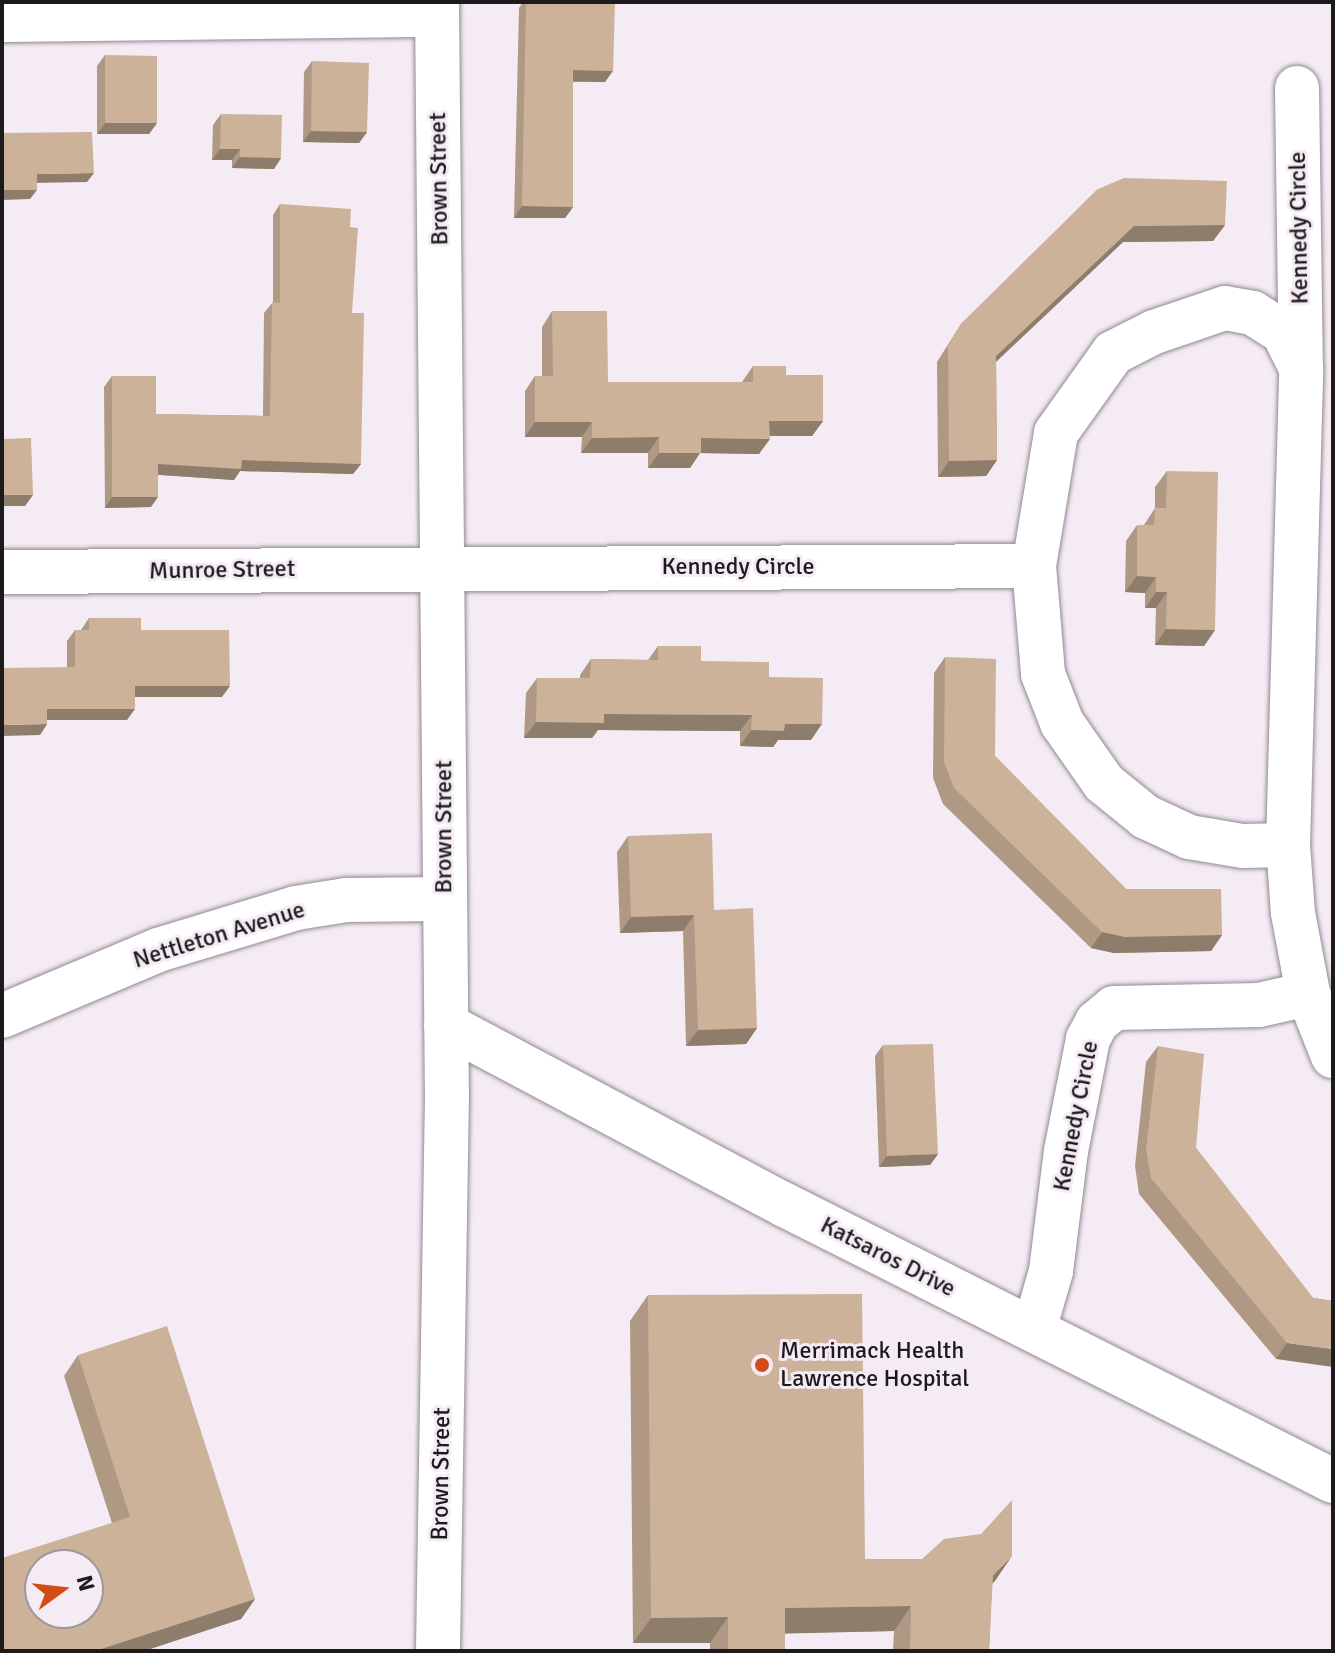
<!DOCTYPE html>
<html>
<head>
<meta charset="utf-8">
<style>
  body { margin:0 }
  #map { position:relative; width:1335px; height:1653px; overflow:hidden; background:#f4ebf4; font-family:Signika,sans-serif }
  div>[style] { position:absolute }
  .roads { filter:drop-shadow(0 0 2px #918992) drop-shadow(0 0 2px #918992) }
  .street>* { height:44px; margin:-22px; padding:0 22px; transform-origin:22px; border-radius:22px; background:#fff }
  .wall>* { inset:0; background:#af9984 }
  .shaded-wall>* { inset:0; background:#8e7d6b }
  .building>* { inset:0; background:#cbb299 }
  .dots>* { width:22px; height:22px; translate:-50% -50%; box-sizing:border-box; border:4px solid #f4ebf4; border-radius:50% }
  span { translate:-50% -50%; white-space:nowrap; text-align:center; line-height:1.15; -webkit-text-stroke:6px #f4ebf4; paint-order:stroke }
  .street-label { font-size:24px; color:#1d1a1d }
  .poi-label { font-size:24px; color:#1d1a1d }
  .left { translate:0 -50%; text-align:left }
  .frame { position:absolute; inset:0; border:4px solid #1d1a1d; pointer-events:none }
  .north { position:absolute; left:24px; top:1549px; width:80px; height:80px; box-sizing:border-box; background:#f4ebf4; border:2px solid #9e979e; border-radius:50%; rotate:75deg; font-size:22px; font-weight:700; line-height:32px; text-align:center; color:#1d1a1d }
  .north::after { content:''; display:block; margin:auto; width:28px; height:36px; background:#d34c18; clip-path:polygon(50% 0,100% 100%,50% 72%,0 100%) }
</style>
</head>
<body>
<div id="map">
  <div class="roads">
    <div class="street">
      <i style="left:437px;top:2px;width:1093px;rotate:89.48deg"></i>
      <i style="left:447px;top:1095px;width:556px;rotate:90.93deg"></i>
      <i style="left:2px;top:20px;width:435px;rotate:-0.7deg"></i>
      <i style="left:1297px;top:88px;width:278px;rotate:89.2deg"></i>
      <i style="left:2px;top:572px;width:1032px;rotate:-0.33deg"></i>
      <i style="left:1034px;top:566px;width:108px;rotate:85.2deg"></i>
      <i style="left:1043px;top:674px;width:53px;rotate:68.8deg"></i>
      <i style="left:1062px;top:723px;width:73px;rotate:55deg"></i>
      <i style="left:1104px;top:783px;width:54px;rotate:39deg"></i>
      <i style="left:1146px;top:817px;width:47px;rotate:24.9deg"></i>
      <i style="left:1189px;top:837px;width:55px;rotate:9.5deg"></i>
      <i style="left:1243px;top:846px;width:45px;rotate:-1.3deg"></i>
      <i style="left:1288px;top:845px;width:477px;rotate:-88.4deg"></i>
      <i style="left:1301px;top:368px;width:40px;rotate:-116.6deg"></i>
      <i style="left:1283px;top:332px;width:36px;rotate:-148deg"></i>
      <i style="left:1253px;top:313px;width:28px;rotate:-170deg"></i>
      <i style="left:1225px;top:308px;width:75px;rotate:161.3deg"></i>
      <i style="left:1154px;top:332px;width:46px;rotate:152.9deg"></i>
      <i style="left:1113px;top:353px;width:98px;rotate:125.5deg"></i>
      <i style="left:1056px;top:433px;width:135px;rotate:99.4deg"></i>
      <i style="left:1288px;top:845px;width:68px;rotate:85.8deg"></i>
      <i style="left:1293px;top:913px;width:81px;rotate:79.4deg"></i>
      <i style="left:1308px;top:993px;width:68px;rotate:68.4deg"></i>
      <i style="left:2px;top:1016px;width:169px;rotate:-22.9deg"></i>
      <i style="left:158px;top:950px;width:144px;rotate:-16.9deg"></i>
      <i style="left:296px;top:908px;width:51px;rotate:-9.1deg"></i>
      <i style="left:346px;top:900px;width:99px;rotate:-0.6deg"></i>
      <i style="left:446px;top:1025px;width:382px;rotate:28deg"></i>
      <i style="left:783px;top:1204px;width:616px;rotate:26.73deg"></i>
      <i style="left:1034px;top:1330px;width:61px;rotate:-73.9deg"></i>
      <i style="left:1051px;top:1271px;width:121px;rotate:-82.9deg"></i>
      <i style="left:1066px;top:1151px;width:114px;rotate:-78.9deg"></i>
      <i style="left:1088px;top:1039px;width:19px;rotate:-62deg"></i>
      <i style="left:1097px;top:1022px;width:22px;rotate:-39deg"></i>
      <i style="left:1114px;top:1008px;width:145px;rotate:-1.2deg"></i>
      <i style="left:1259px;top:1005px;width:50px;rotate:-12.7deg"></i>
    </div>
  </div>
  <div class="wall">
    <i style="clip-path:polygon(523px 2px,615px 2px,605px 82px,573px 82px,573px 207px,565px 218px,514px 218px,519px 8px)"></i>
    <i style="clip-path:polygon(105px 55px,157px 123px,149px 134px,97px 134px,97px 66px)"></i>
    <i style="clip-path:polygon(312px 61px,367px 132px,359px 143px,303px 142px,304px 72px)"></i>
    <i style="clip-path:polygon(221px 114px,281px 158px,274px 169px,232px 168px,232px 160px,212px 160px,213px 125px)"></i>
    <i style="clip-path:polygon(1098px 189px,1225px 225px,1213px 241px,1123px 242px,996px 362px,997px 460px,986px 476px,938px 477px,937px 362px,961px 324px)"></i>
    <i style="clip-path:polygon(280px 204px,350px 227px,352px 313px,361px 464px,353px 474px,240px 471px,234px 480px,158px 475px,151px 507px,105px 508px,104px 387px,112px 376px,156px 414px,263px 416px,264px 313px,273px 302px,273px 215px)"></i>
    <i style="clip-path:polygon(552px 311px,608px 382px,742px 382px,753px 366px,786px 375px,823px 421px,812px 436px,769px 436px,759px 454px,700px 453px,690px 468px,648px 468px,648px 453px,581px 453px,582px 437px,525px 437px,525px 391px,535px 376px,542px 376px,542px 327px)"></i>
    <i style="clip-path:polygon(1167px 471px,1215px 630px,1204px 646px,1155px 645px,1156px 608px,1145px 608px,1145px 593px,1125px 592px,1126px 541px,1137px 525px,1144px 525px,1155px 508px,1155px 487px)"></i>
    <i style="clip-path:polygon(89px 618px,141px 630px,222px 697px,135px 697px,127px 720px,47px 720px,47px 724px,40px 735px,67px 668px,67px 641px,75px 630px,81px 630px)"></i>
    <i style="clip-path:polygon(658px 646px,701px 661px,769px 677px,811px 740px,778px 740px,773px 747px,740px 746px,740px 731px,598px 730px,592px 738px,524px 738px,526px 693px,537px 678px,580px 678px,580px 675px,591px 659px,648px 660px)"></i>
    <i style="clip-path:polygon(945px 657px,995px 756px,1126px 889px,1222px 935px,1211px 951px,1114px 953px,1091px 948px,943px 804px,933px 778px,934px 673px)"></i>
    <i style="clip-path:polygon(628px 836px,714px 910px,757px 1028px,746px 1044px,686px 1046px,683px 931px,620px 933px,617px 852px)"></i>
    <i style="clip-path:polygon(883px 1045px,938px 1154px,930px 1165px,879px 1167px,875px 1056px)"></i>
    <i style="clip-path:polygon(1158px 1046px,1196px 1148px,1313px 1298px,1333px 1301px,1276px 1359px,1139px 1194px,1135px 1166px,1146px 1062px)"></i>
    <i style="clip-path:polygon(648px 1295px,865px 1559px,995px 1581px,992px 1583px,989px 1651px,893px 1651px,894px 1631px,785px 1633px,785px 1651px,710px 1651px,710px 1643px,633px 1643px,630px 1321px)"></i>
    <i style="clip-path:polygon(78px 1355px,255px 1599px,241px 1619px,144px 1651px,2px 1651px,112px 1523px,64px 1376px)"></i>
  </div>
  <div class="shaded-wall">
    <i style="clip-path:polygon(573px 70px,613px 71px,605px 82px,565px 81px)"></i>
    <i style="clip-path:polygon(105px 123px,157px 123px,149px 134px,97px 134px)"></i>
    <i style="clip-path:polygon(311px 131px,367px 132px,359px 143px,303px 142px)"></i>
    <i style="clip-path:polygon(220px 149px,240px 149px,232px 160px,212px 160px)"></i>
    <i style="clip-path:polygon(240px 157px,281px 158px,274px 169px,232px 168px)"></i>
    <i style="clip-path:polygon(94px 173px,87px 182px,30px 183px,37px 174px)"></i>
    <i style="clip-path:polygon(2px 190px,37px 190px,30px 199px,2px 200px)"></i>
    <i style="clip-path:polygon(522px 206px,573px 207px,565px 218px,514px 218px)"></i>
    <i style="clip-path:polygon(1225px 225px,1213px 241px,1123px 242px,985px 372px,996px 356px,1134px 226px)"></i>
    <i style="clip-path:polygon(769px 421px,823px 421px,812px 436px,758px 436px)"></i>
    <i style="clip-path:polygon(535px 422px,592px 422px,582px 437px,525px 437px)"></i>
    <i style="clip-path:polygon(659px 437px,648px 453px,581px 453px,592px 438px)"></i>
    <i style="clip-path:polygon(701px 438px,770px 439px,759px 454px,700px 453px,690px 468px,648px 468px,659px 453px)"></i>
    <i style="clip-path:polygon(242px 460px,361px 464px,353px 474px,240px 471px,234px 480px,150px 474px,158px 464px)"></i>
    <i style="clip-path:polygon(997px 460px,986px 476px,938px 477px,949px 461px)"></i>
    <i style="clip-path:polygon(2px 495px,33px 495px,25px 506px,2px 506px)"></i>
    <i style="clip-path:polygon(112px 497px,158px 497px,151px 507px,105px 508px)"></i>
    <i style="clip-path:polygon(1137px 576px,1156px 577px,1145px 593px,1125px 592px)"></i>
    <i style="clip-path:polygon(1156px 592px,1167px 592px,1156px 608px,1145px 608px)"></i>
    <i style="clip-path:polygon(1166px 629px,1215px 630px,1204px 646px,1155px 645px)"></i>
    <i style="clip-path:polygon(135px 686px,230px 686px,222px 697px,127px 697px)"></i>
    <i style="clip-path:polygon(47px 709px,135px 709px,127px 720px,40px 720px)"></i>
    <i style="clip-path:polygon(604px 714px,752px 715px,740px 731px,598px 730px,592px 738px,524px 738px,536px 722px)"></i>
    <i style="clip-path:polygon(47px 724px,40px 735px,2px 736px,2px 725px)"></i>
    <i style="clip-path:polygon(785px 724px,822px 724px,811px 740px,778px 740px,773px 747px,740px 746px,751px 730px)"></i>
    <i style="clip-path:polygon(694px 915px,683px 931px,620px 933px,631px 917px)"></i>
    <i style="clip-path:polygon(1102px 932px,1222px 935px,1211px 951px,1114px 953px,1091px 948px)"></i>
    <i style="clip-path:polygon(757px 1028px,746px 1044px,686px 1046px,698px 1030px)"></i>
    <i style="clip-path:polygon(938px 1154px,930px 1165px,879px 1167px,887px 1156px)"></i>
    <i style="clip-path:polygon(1287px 1343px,1333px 1349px,1333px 1367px,1276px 1359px)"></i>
    <i style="clip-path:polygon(1012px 1556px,995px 1581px,975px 1600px,993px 1575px)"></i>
    <i style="clip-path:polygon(255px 1599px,241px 1619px,144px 1651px,95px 1651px)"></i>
    <i style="clip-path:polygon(911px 1606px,894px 1631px,767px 1634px,785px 1608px)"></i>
    <i style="clip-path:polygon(728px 1617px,710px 1643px,633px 1643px,651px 1618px)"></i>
  </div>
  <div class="building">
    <i style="clip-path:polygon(526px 2px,615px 2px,613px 71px,573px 70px,573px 207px,522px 206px)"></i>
    <i style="clip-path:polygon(105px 55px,157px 56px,157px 123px,105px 123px)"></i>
    <i style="clip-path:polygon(312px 61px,369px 63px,367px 132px,311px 131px)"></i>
    <i style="clip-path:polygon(221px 114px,282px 115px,281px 158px,240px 157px,240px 149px,220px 149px)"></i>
    <i style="clip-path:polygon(92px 132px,94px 173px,37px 174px,37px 190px,2px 190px,2px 133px)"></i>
    <i style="clip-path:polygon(1124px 178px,1227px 181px,1225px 225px,1134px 226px,996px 356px,997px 460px,949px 461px,948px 346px,961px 324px,1098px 189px)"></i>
    <i style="clip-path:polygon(280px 204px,351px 209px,350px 227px,358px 228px,352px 313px,364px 313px,361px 464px,242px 460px,241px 469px,158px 464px,158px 497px,112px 497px,112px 376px,156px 376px,156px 414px,270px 416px,272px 302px,280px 303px)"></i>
    <i style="clip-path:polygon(552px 311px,607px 311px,608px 382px,753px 382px,753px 366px,786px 366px,786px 375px,823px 375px,823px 421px,769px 421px,770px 439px,701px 438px,701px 453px,659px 453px,659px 437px,592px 438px,592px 422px,535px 422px,535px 376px,553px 376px)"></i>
    <i style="clip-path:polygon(31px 438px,33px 495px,2px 495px,2px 439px)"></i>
    <i style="clip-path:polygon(1167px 471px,1218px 472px,1215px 630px,1166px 629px,1167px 592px,1156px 592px,1156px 577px,1137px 576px,1137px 525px,1154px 525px,1155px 508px,1166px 508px)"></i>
    <i style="clip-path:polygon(89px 618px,141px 618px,141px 630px,229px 630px,230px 686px,135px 686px,135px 709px,47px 709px,47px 724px,2px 725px,2px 668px,75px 667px,75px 630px,89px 630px)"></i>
    <i style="clip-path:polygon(658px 646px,701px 646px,701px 661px,769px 662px,769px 677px,823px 678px,822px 724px,785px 724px,784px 731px,751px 730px,752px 715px,604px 714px,604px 723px,536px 722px,537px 678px,590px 678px,591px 659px,658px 660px)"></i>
    <i style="clip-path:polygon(945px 657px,996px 659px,995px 756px,1126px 889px,1221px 889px,1222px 935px,1125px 937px,1102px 932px,954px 788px,944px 762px)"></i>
    <i style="clip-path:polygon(712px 833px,714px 910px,753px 908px,757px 1028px,698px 1030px,694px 915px,631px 917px,628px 836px)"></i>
    <i style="clip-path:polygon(933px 1044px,938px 1154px,887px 1156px,883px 1045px)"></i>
    <i style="clip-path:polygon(1158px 1046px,1204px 1054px,1196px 1148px,1313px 1298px,1333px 1301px,1333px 1349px,1287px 1343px,1151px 1178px,1146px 1150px)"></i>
    <i style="clip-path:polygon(862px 1294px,865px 1559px,922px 1559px,944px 1539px,981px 1534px,1012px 1500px,1012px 1556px,993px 1575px,989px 1651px,910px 1651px,911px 1606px,785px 1608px,785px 1651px,728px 1651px,728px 1617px,651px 1618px,648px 1295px)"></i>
    <i style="clip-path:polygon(evenodd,167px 1326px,255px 1599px,95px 1651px,2px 1651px,2px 1558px,130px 1517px,78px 1355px,167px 1326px,40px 1565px,88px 1565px,88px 1613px,40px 1613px,40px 1565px)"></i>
  </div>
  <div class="dots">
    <i style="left:762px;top:1365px;background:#d34c18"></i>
  </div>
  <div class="street-label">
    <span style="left:439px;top:179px;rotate:-91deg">Brown Street</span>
    <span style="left:1299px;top:228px;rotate:-91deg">Kennedy Circle</span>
    <span style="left:738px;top:567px">Kennedy Circle</span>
    <span style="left:222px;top:570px;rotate:-1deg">Munroe Street</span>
    <span style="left:444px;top:827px;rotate:-90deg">Brown Street</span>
    <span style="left:219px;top:935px;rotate:-17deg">Nettleton Avenue</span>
    <span style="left:1076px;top:1116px;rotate:-79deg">Kennedy Circle</span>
    <span style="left:888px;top:1257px;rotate:27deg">Katsaros Drive</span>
    <span style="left:441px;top:1474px;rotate:-89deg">Brown Street</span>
  </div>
  <div class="poi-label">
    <span class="left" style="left:780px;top:1365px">Merrimack Health<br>Lawrence Hospital</span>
  </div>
  <div class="frame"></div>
  <div class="north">N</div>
</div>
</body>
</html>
